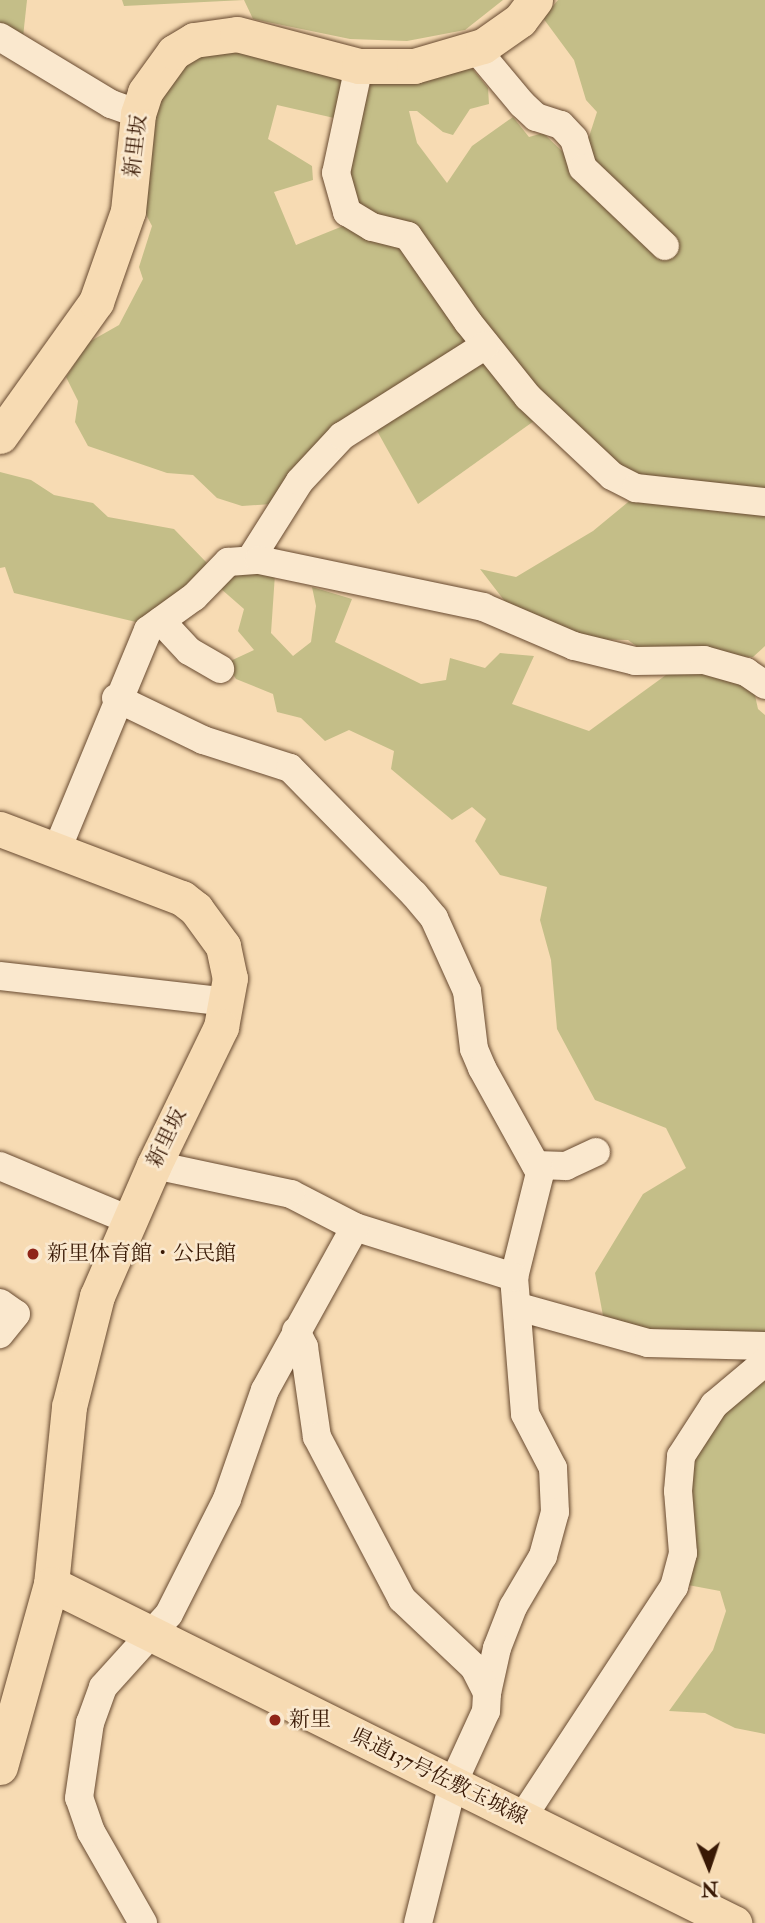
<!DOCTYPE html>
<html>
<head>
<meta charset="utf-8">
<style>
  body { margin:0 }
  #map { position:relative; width:765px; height:1923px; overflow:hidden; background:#f7dbb3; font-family:"IM FELL Double Pica","Noto Serif JP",serif }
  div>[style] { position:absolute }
  .green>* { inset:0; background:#c4be88 }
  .roads { filter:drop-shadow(0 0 2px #684a30) drop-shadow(0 0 2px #684a30) }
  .minor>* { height:28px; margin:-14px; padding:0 14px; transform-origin:14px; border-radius:14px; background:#fae8ce }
  .major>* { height:35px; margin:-17.5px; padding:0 17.5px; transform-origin:17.5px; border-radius:17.5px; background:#f7dbb3 }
  .dots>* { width:19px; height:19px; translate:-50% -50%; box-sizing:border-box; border:4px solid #fae8ce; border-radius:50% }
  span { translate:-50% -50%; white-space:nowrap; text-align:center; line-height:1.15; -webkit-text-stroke:5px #fae8ce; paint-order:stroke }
  .street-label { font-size:21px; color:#391905 }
  .poi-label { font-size:21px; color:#391905 }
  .left { translate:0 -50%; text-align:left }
  .north { position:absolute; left:674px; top:1832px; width:70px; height:70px; -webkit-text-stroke:5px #fae8ce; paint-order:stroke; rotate:178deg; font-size:19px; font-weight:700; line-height:28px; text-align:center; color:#391905 }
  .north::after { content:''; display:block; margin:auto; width:24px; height:32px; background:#391905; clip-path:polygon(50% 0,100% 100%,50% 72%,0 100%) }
</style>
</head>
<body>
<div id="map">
  <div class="green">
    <i style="clip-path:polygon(0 0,27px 0,23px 37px,0 22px)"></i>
    <i style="clip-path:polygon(122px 0,503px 0,465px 30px,407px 41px,350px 39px,253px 19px,244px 0,124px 6px)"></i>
    <i style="clip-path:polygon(558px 0,765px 0,765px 494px,642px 482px,617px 469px,537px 394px,436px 254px,353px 207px,346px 174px,372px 78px,471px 67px,488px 88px,489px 104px,470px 109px,453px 135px,443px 132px,417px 111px,409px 111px,417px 143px,447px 183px,472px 146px,513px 117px,529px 137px,543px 133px,563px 152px,587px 143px,597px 112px,586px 100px,574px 60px,543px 18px)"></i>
    <i style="clip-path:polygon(232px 47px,349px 80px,343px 120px,277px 105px,268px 139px,312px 166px,313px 180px,274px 192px,296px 245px,348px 224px,401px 242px,475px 345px,272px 504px,242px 506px,217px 498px,193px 475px,167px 473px,88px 446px,75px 422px,78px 401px,66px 377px,89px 342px,119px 325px,143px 279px,139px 267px,152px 226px,140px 203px,154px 108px,189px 57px)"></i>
    <i style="clip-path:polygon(480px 356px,534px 421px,418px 504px,372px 422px)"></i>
    <i style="clip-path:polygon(0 472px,31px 480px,54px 495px,93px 503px,108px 517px,174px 529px,207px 563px,196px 582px,178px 598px,136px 622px,14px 593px,5px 567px,0 568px)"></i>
    <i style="clip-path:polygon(633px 498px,765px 507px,765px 646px,753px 657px,646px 653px,628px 640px,575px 639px,513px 612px,480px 569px,516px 577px,593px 531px)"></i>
    <i style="clip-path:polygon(229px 572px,275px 574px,271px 633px,293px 656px,311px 642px,316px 606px,312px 587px,352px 599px,335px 642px,421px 684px,446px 680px,450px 658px,485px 668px,500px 653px,534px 656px,512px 704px,589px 731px,677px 667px,705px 666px,754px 691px,758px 709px,765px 715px,765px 1338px,694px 1341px,604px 1321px,595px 1273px,643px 1194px,686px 1168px,666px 1128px,595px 1100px,557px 1029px,551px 960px,540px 920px,547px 887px,500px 875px,475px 841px,486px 819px,472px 807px,452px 820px,391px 769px,394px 751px,349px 730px,325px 741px,301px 718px,277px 712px,273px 694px,236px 679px,226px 663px,254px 650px,238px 631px,244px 609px,220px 588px)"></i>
    <i style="clip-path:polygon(765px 1368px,765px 1734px,735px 1728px,705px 1713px,669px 1711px,713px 1650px,726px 1611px,720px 1591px,688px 1585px,686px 1462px,703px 1428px)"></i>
  </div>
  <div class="roads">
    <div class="minor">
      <i style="left:0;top:37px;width:130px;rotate:31.1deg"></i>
      <i style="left:111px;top:104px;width:29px;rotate:20deg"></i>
      <i style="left:476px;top:49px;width:72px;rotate:50.1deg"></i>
      <i style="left:522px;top:104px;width:19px;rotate:43deg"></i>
      <i style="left:536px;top:117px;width:26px;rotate:18deg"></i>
      <i style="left:561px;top:125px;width:19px;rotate:47deg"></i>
      <i style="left:574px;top:139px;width:30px;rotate:73deg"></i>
      <i style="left:583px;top:168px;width:113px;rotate:43.6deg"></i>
      <i style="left:359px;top:66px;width:109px;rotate:102.1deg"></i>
      <i style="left:336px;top:173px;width:41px;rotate:74.2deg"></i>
      <i style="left:347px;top:212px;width:29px;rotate:31deg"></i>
      <i style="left:372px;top:227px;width:37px;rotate:14deg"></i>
      <i style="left:408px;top:236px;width:105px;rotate:55.1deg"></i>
      <i style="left:468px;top:322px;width:96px;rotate:51.3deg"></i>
      <i style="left:528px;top:397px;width:115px;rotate:43.2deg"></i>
      <i style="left:612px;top:476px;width:27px;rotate:27deg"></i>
      <i style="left:636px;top:488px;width:130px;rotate:6.2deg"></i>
      <i style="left:250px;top:560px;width:93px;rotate:-57.7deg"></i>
      <i style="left:300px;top:481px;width:62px;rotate:-47deg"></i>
      <i style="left:342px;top:436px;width:170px;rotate:-32.3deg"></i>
      <i style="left:161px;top:621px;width:41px;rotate:47deg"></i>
      <i style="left:189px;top:651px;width:36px;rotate:30deg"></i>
      <i style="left:116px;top:698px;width:97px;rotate:25.8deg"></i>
      <i style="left:203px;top:740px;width:91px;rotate:17.8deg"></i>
      <i style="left:290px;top:768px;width:177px;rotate:45.5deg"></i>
      <i style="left:414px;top:894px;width:31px;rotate:50deg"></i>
      <i style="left:434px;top:918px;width:80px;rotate:65.7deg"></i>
      <i style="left:467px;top:991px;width:58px;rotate:83.1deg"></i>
      <i style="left:474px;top:1049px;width:21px;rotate:67deg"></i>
      <i style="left:482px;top:1068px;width:120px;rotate:61.1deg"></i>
      <i style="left:540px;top:1173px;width:107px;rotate:104deg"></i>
      <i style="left:514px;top:1277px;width:137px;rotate:85.4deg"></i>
      <i style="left:525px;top:1414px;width:61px;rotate:62.6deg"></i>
      <i style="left:553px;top:1468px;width:44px;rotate:87.4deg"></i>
      <i style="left:555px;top:1512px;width:46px;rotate:105.3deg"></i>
      <i style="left:543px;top:1556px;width:59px;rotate:120.5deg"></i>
      <i style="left:513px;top:1607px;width:44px;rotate:111.3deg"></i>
      <i style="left:497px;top:1648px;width:46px;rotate:102.5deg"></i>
      <i style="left:56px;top:852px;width:240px;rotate:-67.5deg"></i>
      <i style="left:148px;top:630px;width:57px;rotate:-35.7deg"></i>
      <i style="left:194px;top:597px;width:49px;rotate:-45.8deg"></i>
      <i style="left:228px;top:562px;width:31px;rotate:-4deg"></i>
      <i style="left:259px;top:560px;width:229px;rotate:11.8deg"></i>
      <i style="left:483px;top:607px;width:99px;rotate:23.2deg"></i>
      <i style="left:574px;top:646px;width:63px;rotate:13.8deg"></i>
      <i style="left:635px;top:661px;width:69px;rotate:-0.8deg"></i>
      <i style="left:704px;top:660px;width:44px;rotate:15.9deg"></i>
      <i style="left:746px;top:672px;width:23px;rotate:34deg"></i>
      <i style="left:0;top:976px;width:229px;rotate:6.5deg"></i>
      <i style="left:536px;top:1165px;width:30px;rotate:2deg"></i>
      <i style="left:566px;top:1166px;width:33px;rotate:-25deg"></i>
      <i style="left:0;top:1166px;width:140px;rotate:22.7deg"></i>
      <i style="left:355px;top:1227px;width:167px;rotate:17.5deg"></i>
      <i style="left:0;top:1303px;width:19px;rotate:35deg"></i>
      <i style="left:16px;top:1314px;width:26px;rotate:129deg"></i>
      <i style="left:519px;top:1307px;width:134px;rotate:15.6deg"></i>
      <i style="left:648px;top:1343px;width:117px;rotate:1.5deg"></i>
      <i style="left:296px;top:1331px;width:18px;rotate:63deg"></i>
      <i style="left:304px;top:1347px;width:91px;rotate:81.8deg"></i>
      <i style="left:317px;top:1437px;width:183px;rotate:62.3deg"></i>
      <i style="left:402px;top:1599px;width:99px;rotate:43.4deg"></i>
      <i style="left:474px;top:1667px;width:29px;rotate:63deg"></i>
      <i style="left:487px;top:1693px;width:18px;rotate:93deg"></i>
      <i style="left:486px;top:1711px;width:79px;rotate:114.6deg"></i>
      <i style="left:453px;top:1783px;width:144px;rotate:104deg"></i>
      <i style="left:522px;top:1818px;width:277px;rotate:-56.7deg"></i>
      <i style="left:674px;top:1587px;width:35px;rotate:-75deg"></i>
      <i style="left:683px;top:1553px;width:62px;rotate:-94.6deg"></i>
      <i style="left:678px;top:1491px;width:35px;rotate:-85deg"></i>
      <i style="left:681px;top:1456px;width:61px;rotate:-57.1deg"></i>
      <i style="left:714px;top:1405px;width:67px;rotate:-40.1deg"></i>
      <i style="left:143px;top:1923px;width:105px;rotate:-119.7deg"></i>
      <i style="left:91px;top:1832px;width:36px;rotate:-109deg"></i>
      <i style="left:79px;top:1798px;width:76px;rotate:-81.7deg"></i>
      <i style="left:90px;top:1723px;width:38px;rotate:-70deg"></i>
      <i style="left:103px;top:1687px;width:98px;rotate:-47.9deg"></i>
      <i style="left:169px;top:1614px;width:129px;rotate:-63.2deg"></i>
      <i style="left:227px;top:1499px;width:115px;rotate:-70.8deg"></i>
      <i style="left:265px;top:1390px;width:186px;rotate:-61.1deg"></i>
      <i style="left:355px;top:1227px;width:72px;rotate:-152.7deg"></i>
      <i style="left:291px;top:1194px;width:140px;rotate:-168deg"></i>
    </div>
    <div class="major">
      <i style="left:0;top:436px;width:165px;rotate:-54.4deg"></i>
      <i style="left:96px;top:302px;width:96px;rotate:-70.6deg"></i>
      <i style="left:128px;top:211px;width:98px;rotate:-84.1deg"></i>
      <i style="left:138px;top:114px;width:23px;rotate:-72deg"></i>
      <i style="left:145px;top:92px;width:49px;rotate:-54.1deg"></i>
      <i style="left:174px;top:52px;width:23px;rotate:-31deg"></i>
      <i style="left:194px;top:40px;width:43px;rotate:-7.9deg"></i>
      <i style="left:237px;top:34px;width:126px;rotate:14.7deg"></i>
      <i style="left:359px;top:66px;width:55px"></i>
      <i style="left:414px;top:66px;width:72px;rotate:-16.2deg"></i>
      <i style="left:483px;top:46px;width:45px;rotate:-35.1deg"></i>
      <i style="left:520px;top:20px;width:25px;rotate:-53deg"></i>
      <i style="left:0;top:829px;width:195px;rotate:20.8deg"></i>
      <i style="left:182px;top:898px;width:18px;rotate:38deg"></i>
      <i style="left:196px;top:909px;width:46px;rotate:53.9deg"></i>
      <i style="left:223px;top:946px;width:33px;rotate:78deg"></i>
      <i style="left:230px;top:978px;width:50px;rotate:100.4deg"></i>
      <i style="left:221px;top:1027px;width:153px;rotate:115.9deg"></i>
      <i style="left:154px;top:1165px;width:143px;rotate:113.5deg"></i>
      <i style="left:97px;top:1296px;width:114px;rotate:104.2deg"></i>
      <i style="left:69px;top:1407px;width:178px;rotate:95.8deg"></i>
      <i style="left:51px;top:1584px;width:190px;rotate:105.6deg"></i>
      <i style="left:51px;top:1584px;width:763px;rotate:26.4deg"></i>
    </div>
  </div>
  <div class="dots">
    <i style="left:33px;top:1254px;background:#8f2418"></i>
    <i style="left:275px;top:1720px;background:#8f2418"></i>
  </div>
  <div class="street-label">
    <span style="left:136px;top:146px;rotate:-83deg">新里坂</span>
    <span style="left:167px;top:1138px;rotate:-64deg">新里坂</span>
    <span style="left:439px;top:1777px;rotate:26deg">県道137号佐敷玉城線</span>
  </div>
  <div class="poi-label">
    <span class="left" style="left:47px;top:1254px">新里体育館・公民館</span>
    <span class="left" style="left:289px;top:1720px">新里</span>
  </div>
  <div class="north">N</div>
</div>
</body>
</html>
